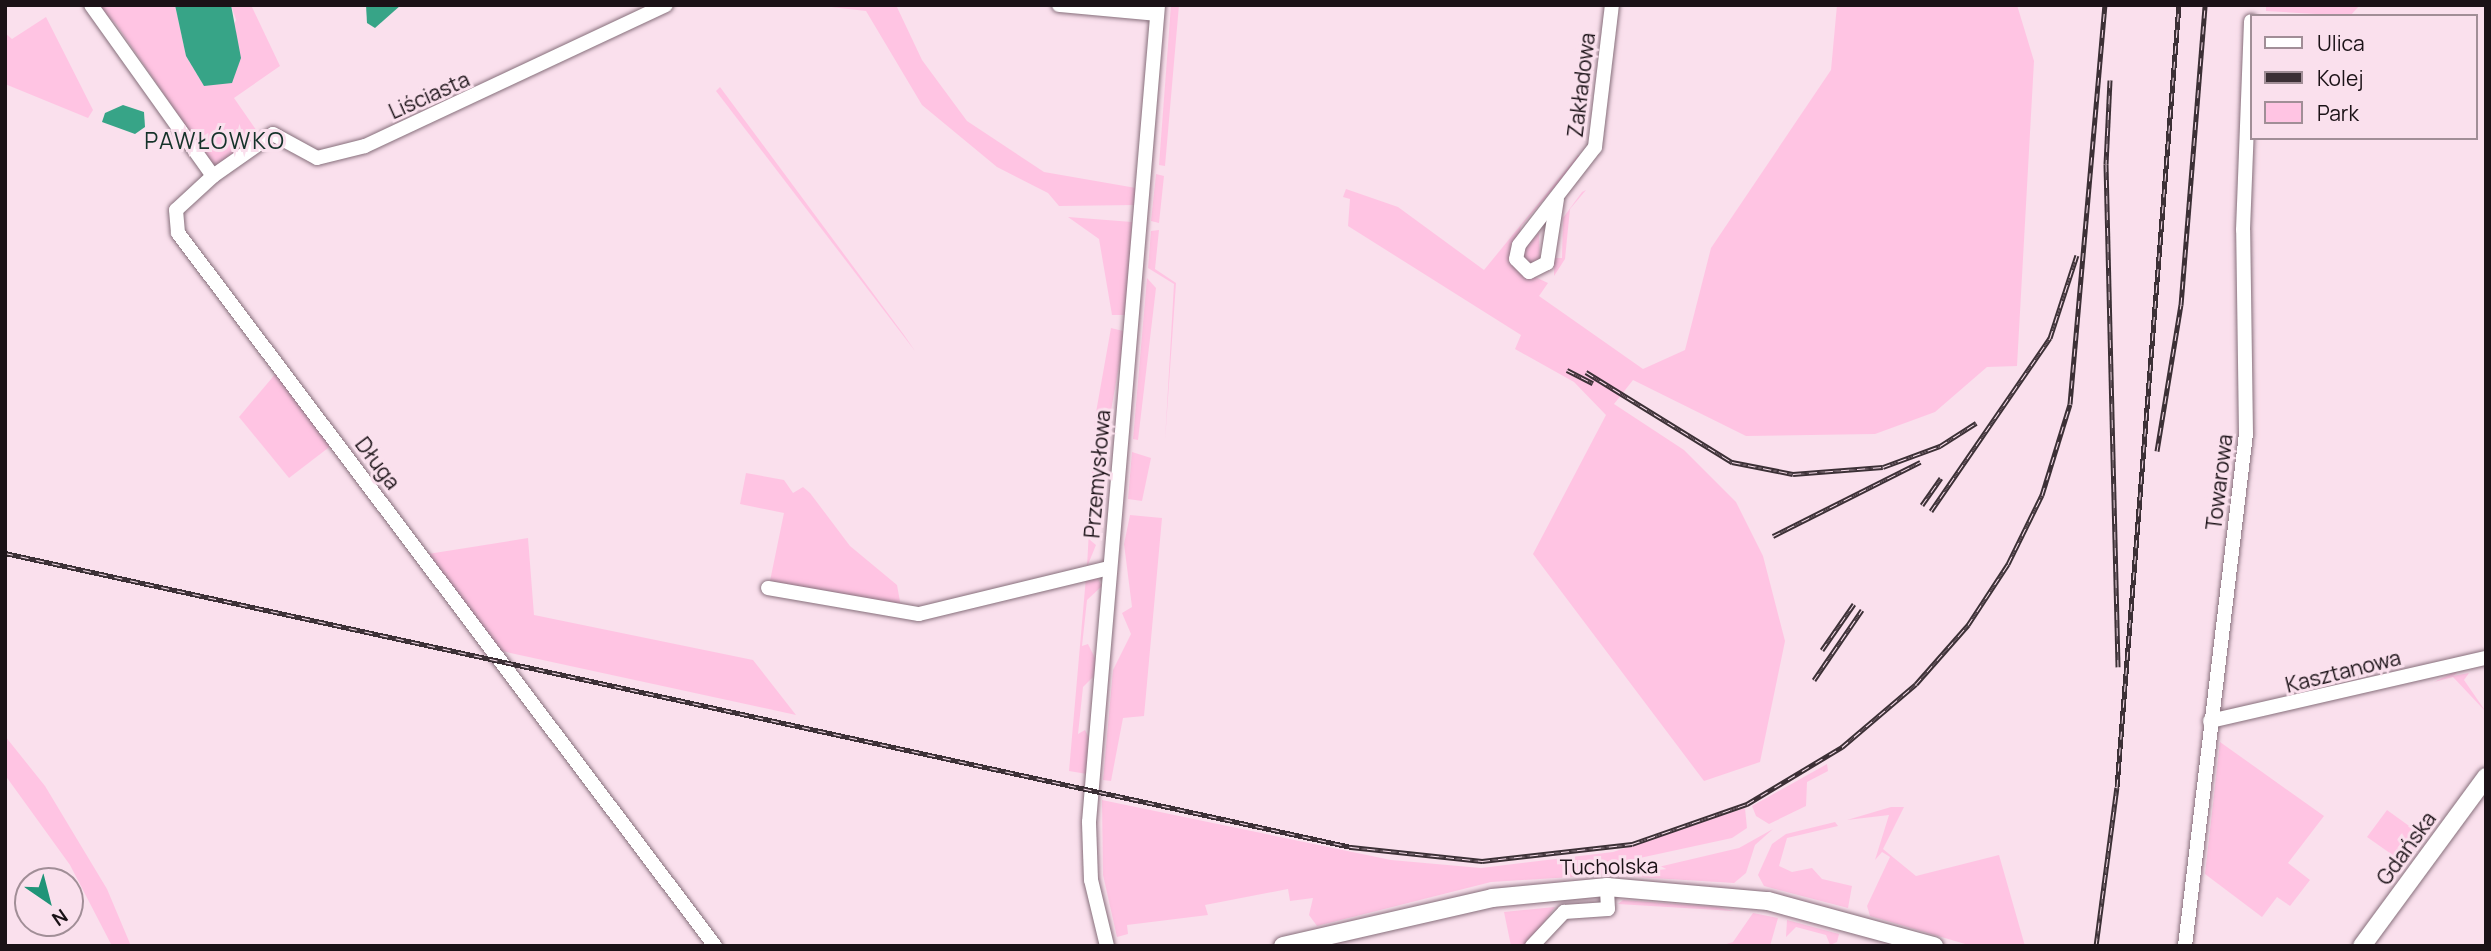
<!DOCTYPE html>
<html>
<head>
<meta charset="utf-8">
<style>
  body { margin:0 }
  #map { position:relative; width:2491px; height:951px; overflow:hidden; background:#fae0ed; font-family:Manrope,sans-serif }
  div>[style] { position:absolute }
  .green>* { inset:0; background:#ffc4e3 }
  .water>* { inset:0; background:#37a487 }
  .roads { filter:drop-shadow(0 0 2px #866f7b) drop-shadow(0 0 2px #866f7b) }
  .minor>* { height:14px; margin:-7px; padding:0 7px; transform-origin:7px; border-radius:7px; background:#fff }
  .major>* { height:18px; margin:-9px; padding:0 9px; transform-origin:9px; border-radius:9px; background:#fff }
  .rail>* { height:5px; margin-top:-2.5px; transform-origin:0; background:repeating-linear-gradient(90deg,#fae0ed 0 8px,#3c3036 0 16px); box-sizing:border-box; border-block:2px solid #3c3036 }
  span { translate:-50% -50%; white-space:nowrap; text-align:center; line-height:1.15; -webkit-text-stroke:6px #fae0ed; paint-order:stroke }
  .street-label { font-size:21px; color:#1b1217 }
  .neighbourhood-label { font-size:23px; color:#143229; letter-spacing:2px }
  .frame { position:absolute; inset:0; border:7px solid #1b1217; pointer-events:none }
  .legend { position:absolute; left:2250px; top:14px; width:228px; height:126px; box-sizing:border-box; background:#fae0ed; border:2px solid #a18e97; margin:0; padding:9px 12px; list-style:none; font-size:21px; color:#1b1217 }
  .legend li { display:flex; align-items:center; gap:14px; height:35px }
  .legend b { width:35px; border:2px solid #a18e97 }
  .north { position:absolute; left:14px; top:867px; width:70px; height:70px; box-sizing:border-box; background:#fae0ed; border:2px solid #a18e97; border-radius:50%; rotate:145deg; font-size:19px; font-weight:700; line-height:28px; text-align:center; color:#1b1217 }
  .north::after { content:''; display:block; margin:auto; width:24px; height:32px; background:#209478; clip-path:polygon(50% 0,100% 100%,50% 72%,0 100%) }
</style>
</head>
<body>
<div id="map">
  <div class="green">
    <i style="clip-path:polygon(97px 5px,175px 5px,186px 56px,204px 86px,236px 20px,231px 5px,251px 5px,280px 66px,234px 98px,259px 134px,221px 165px,212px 164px,116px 24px)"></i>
    <i style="clip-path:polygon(814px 5px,896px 5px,922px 60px,967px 121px,1044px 172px,1136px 188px,1135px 205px,1059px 206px,1048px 193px,997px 167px,922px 105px,866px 11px)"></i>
    <i style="clip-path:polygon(1171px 5px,1179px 5px,1165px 166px,1159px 165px)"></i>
    <i style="clip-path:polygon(1837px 5px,2017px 5px,2034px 61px,2017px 366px,1987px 367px,1935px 412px,1875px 434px,1746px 436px,1633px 380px,1614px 404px,1684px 450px,1736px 502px,1763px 556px,1785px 641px,1760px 762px,1704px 781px,1533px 554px,1606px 415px,1574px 382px,1515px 349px,1521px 335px,1348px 226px,1350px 199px,1343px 197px,1346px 189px,1398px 207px,1484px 270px,1578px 155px,1582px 155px,1521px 226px,1514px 267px,1548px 283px,1539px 296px,1643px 369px,1685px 350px,1711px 248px,1831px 70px)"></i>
    <i style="clip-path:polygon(2266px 5px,2360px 5px,2350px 16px,2266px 11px)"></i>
    <i style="clip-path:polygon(46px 17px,93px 110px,88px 118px,5px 84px,5px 33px,12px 39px)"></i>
    <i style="clip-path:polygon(720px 87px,904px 335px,915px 351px,716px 91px)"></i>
    <i style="clip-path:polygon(1156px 174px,1164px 176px,1159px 223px,1151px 221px)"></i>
    <i style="clip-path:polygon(1586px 190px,1570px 209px,1565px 259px,1554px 276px,1554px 258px,1562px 258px,1563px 218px,1582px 192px)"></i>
    <i style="clip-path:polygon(1068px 217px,1132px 222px,1126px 315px,1112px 315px,1099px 239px)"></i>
    <i style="clip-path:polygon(1159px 230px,1155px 269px,1176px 283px,1165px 441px,1174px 284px,1148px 268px,1151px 231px)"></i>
    <i style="clip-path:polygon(1539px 233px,1540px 261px,1535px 267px,1523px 260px,1523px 250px)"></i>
    <i style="clip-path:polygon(1147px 278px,1156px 288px,1138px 440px,1133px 439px)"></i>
    <i style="clip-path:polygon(1111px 328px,1123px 331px,1123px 343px,1109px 422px,1099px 430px,1090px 540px,1096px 545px,1087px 567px,1095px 418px)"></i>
    <i style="clip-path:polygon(277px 372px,332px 445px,289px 478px,239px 417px)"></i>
    <i style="clip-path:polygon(1132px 452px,1151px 458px,1142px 501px,1128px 499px)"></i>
    <i style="clip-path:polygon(746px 473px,784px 480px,793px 493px,803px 487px,810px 493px,850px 546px,897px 585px,901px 607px,770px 581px,784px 513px,740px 504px)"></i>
    <i style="clip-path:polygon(1130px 515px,1162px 518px,1144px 716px,1123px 718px,1111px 781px,1103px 780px,1113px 670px,1131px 634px,1122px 613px,1132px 607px,1124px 544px)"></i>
    <i style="clip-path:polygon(528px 538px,534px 615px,753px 660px,796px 715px,497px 650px,428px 554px)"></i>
    <i style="clip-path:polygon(1096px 575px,1102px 586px,1087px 600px,1082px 646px,1088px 644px,1096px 660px,1094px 676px,1083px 687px,1078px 734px,1085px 730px,1089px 738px,1087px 774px,1069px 771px,1086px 577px)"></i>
    <i style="clip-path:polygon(2461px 669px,2453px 676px,2469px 673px,2464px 680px,2486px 712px,2453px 677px,2434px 682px)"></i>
    <i style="clip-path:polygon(5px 736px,45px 786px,107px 889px,131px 946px,112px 946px,70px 865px,5px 775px)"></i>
    <i style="clip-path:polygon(2220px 742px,2324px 816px,2288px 863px,2310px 880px,2290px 906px,2277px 897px,2262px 917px,2205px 874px)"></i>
    <i style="clip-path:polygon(1827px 764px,1828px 771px,1807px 782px,1806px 806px,1769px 824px,1756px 816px,1752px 806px)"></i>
    <i style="clip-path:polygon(1102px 800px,1391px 860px,1481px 868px,1613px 852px,1745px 808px,1747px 828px,1732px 838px,1612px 864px,1603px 875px,1491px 882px,1317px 926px,1309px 915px,1313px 898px,1290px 901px,1288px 889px,1205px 905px,1208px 915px,1127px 925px,1128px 934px,1117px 937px,1103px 875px)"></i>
    <i style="clip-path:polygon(1891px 807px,1904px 807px,1883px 849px,1916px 876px,1999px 855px,2025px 946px,1972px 946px,1870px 916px,1867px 906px,1890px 857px,1882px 852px,1875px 860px,1889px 815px,1847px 820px)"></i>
    <i style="clip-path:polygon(2387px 810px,2423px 836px,2404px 863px,2367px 837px)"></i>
    <i style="clip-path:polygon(1835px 822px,1838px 826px,1787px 838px,1779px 866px,1792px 872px,1812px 868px,1822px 879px,1852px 886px,1848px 908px,1764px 886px,1758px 875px,1772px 844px,1786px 834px)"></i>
    <i style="clip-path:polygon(1773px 829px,1755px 845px,1746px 873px,1734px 883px,1620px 876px,1739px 848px)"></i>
    <i style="clip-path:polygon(1623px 900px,1717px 907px,1734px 911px,1618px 904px)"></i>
    <i style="clip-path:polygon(1555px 907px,1527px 946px,1511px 946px,1504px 912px)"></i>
    <i style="clip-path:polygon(1753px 913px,1778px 918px,1770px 946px,1720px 946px,1733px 942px)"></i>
    <i style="clip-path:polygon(1787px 920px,1839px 934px,1837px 942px,1830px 945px,1826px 935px,1796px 927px,1786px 937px)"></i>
  </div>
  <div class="water">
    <i style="clip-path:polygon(175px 5px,231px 5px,241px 58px,232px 83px,204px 86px,186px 56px)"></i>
    <i style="clip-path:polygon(366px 5px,401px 5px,375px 28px,367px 23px)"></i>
    <i style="clip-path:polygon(123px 105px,144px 112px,145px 127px,135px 134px,102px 122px,105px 113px)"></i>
  </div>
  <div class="roads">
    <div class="minor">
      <i style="left:91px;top:5px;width:210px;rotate:54.5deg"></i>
      <i style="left:213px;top:176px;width:50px;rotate:137.4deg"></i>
      <i style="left:176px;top:210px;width:23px;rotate:85deg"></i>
      <i style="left:178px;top:233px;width:893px;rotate:53.01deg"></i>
      <i style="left:1059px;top:5px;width:98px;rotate:5.2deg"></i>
      <i style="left:213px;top:176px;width:73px;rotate:-35deg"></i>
      <i style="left:273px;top:134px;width:50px;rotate:28.6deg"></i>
      <i style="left:317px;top:158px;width:49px;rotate:-14deg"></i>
      <i style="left:365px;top:146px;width:332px;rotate:-25.1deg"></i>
      <i style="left:1557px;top:199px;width:65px;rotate:98.9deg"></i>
      <i style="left:1547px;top:263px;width:20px;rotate:153deg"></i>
      <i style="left:1529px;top:272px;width:18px;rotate:-135deg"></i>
      <i style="left:1516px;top:259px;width:14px;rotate:-78deg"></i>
      <i style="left:1519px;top:245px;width:124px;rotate:-52.2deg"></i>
      <i style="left:1595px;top:147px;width:143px;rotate:-83.2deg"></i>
      <i style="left:768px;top:588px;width:153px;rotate:9.8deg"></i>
      <i style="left:919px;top:614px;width:195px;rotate:-13.6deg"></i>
      <i style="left:2210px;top:721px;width:283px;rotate:-12.9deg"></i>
      <i style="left:1107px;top:946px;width:68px;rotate:-103.6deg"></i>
      <i style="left:1091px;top:880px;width:58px;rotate:-92deg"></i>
      <i style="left:1089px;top:822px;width:820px;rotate:-85.17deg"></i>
      <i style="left:1532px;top:946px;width:47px;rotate:-46.7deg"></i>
      <i style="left:1564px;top:912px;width:44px;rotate:-3.9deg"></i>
      <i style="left:1608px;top:909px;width:22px;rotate:-93deg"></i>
      <i style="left:2185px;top:946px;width:516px;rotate:-83.21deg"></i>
      <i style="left:2246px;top:434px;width:204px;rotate:-90.8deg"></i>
      <i style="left:2243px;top:230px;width:209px;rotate:-87.8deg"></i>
    </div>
    <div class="major">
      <i style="left:1283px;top:946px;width:214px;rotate:-12.9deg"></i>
      <i style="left:1492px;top:898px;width:116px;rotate:-5.5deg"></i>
      <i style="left:1607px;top:887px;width:162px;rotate:5deg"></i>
      <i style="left:1768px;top:901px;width:172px;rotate:15.2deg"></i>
      <i style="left:2362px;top:946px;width:210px;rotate:-53.7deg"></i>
    </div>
  </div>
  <div class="rail">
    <i style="left:2110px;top:80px;width:84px;rotate:92.7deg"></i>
    <i style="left:2106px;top:164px;width:503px;rotate:88.63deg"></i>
    <i style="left:1567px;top:370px;width:29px;rotate:27deg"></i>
    <i style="left:1586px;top:372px;width:172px;rotate:31.7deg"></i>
    <i style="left:1732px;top:462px;width:62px;rotate:11.1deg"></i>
    <i style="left:1793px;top:474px;width:90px;rotate:-4.4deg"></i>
    <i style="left:1883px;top:467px;width:61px;rotate:-20.2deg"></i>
    <i style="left:1940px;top:446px;width:43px;rotate:-32.6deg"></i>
    <i style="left:2157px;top:451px;width:148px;rotate:-80.7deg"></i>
    <i style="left:2181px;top:305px;width:301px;rotate:-85.4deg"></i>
    <i style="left:1922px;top:505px;width:33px;rotate:-55deg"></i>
    <i style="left:1931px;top:511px;width:210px;rotate:-55.5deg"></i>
    <i style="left:2050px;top:338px;width:87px;rotate:-72deg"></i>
    <i style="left:1773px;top:536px;width:165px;rotate:-26.7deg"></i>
    <i style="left:5px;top:553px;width:1378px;rotate:12.32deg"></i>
    <i style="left:1351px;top:847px;width:132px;rotate:6.1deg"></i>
    <i style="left:1482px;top:861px;width:151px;rotate:-6.5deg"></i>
    <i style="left:1632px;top:844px;width:122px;rotate:-19.2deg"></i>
    <i style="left:1747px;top:804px;width:111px;rotate:-31deg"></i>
    <i style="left:1842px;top:747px;width:97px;rotate:-40.4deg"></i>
    <i style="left:1916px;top:684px;width:79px;rotate:-48.6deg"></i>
    <i style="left:1968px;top:625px;width:73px;rotate:-56.7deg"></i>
    <i style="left:2008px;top:564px;width:77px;rotate:-63.8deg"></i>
    <i style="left:2042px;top:495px;width:95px;rotate:-72.9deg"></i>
    <i style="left:2070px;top:404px;width:401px;rotate:-85deg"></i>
    <i style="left:1822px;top:650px;width:56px;rotate:-55.2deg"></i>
    <i style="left:1814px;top:680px;width:85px;rotate:-55.6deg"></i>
    <i style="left:2096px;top:946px;width:160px;rotate:-82.5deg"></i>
    <i style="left:2117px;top:787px;width:784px;rotate:-85.47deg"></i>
  </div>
  <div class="street-label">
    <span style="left:1581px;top:85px;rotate:-83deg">Zakładowa</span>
    <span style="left:429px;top:95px;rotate:-24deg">Liściasta</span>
    <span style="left:378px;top:463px;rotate:53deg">Długa</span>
    <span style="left:1097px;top:474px;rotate:-85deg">Przemysłowa</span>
    <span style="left:2219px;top:482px;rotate:-83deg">Towarowa</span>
    <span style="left:2343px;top:671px;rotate:-14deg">Kasztanowa</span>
    <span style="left:2406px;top:848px;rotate:-54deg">Gdańska</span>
    <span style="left:1609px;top:866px;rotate:-1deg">Tucholska</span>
  </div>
  <div class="neighbourhood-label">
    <span style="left:215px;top:140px">PAWŁÓWKO</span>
  </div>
  <div class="frame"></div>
  <ul class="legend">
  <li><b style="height:9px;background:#fff"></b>Ulica</li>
  <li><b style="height:9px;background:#3c3036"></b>Kolej</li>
  <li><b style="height:19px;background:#ffc4e3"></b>Park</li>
  </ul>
  <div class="north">N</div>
</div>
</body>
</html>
